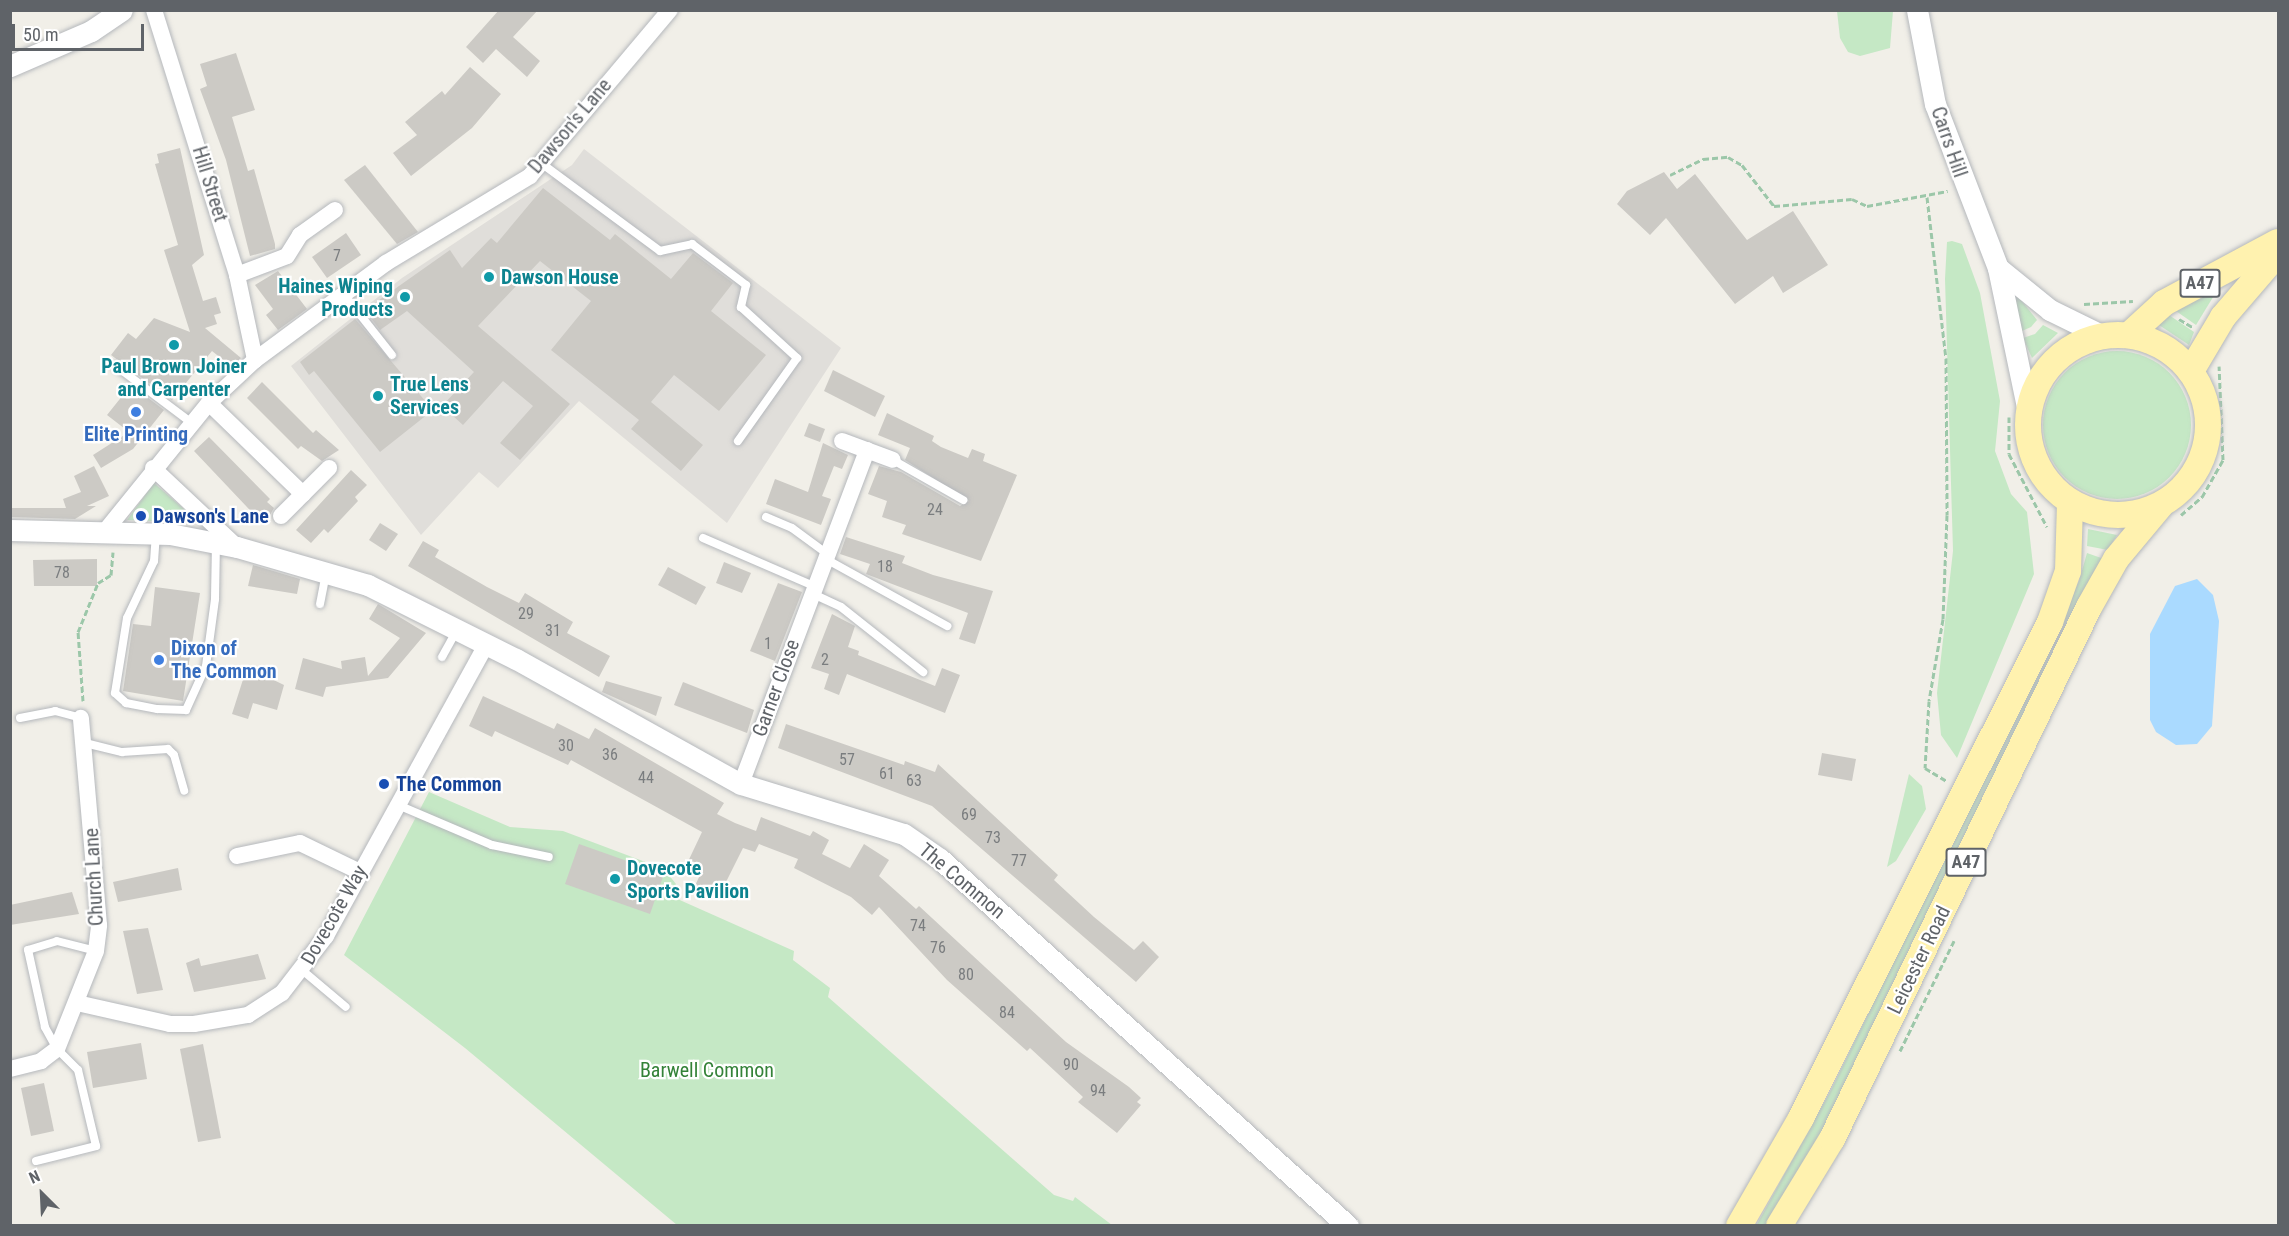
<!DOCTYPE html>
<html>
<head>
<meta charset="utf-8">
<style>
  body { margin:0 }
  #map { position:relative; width:2289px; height:1236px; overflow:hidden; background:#f1efe8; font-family:"Roboto Condensed",sans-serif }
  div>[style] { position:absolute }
  .industrial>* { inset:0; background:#e0deda }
  .green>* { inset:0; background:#c5e8c5 }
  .round { border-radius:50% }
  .water>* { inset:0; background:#aadaff }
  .building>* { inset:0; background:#cccac5 }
  .path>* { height:3px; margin-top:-1.5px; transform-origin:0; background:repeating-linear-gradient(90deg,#9cc7a9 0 6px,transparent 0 9px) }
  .roads { filter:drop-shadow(0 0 2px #b5b8bc) drop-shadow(0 0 2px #b5b8bc) }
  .service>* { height:8px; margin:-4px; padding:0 4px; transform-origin:4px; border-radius:4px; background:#fff }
  .minor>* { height:16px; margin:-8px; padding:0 8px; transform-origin:8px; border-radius:8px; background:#fff }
  .tertiary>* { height:21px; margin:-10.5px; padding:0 10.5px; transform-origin:10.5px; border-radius:10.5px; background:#fff }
  .primary>* { height:26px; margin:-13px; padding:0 13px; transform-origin:13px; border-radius:13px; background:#fff2af }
  .primary>.ring { margin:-13px; padding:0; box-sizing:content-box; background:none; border:26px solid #fff2af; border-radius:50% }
  .dots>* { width:16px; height:16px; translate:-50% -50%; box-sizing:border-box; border:3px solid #fff; border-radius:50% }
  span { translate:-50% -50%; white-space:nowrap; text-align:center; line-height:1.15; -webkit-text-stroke:4.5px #fff; paint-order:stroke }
  .number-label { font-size:16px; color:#7a7d7f }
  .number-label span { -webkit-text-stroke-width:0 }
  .shield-label span { padding:2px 4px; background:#fff; border:2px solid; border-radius:4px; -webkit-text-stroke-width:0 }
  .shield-label { font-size:18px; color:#5f6368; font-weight:700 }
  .street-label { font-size:20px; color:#5f6368 }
  .culture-label { font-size:20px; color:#0d838f; font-weight:700 }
  .left { translate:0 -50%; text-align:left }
  .right { translate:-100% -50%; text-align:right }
  .shop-label { font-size:20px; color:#366cbe; font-weight:700 }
  .transit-label { font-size:20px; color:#164399; font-weight:700 }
  .park-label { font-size:20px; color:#348238 }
  .frame { position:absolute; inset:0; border:12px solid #5f6368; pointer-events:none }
  .north { position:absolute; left:12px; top:1164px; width:60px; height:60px; -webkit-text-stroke:4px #fff; paint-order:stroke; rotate:336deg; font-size:16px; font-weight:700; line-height:24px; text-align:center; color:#5f6368 }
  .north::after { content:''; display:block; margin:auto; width:21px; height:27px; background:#5f6368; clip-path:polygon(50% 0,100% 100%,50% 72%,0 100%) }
  .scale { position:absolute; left:12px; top:24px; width:132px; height:27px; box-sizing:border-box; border:3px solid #5f6368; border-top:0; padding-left:8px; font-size:18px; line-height:21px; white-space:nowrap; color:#5f6368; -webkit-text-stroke:4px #fff; paint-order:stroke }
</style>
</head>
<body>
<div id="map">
  <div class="industrial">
    <i style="clip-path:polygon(584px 149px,841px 348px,727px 523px,579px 401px,498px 488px,479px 472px,421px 535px,291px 366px,402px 278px,572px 165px)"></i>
  </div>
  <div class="green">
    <i style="clip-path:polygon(1837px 11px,1893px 11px,1890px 48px,1860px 56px,1848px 52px,1840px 38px)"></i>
    <i style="clip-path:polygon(1952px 241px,1962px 244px,1980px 293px,2000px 401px,1995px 451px,2011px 494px,2027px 512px,2034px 574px,1957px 758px,1941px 735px,1937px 693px,1953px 551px,1945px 279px,1947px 242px)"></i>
    <i style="clip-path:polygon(2218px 289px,2196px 325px,2176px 311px,2215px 288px)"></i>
    <i style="clip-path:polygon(2013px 290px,2037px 320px,2031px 327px,2022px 331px)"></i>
    <i style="clip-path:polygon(2169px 315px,2194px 332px,2189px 345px,2156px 323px)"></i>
    <i style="clip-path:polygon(2043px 325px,2058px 333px,2032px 358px,2023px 338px,2035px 334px)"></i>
    <i class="round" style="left:2043px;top:351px;width:148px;height:148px"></i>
    <i style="clip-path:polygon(154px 483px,200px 523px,127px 520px)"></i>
    <i style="clip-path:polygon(2088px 529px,2117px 535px,2108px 550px,2087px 546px)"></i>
    <i style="clip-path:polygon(2087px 553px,2104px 559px,1849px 1083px,1770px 1225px,1756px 1226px,1831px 1090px,2079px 581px)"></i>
    <i style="clip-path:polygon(1909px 774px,1922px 786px,1926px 809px,1896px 861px,1887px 867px)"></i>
    <i style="clip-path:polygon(429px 792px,510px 827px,563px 831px,664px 869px,676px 884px,673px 897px,794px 951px,793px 960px,830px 988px,828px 997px,1054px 1195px,1073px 1201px,1075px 1197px,1112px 1225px,677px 1225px,465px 1048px,344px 955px)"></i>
  </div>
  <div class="water">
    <i style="clip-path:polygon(2197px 579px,2213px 595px,2219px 621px,2212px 726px,2197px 744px,2176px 745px,2156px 732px,2150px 720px,2150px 634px,2175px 586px)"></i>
  </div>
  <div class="building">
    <i style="clip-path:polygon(499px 10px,538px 10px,513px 37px,540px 61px,527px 77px,496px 49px,483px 63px,466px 47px)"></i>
    <i style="clip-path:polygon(236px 53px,255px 110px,232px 117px,248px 171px,254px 169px,275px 244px,275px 249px,250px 256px,226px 160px,200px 89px,207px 86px,200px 64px)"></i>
    <i style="clip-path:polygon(470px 67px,501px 94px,472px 128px,411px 176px,393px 153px,417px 135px,405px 122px,442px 91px,445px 95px)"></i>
    <i style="clip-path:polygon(180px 148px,204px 255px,192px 265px,203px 301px,216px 297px,221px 313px,214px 315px,217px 324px,205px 328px,241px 358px,232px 367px,212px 351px,172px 400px,111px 355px,128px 333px,136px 339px,154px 318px,190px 332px,164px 250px,178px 245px,155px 164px,159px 163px,157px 154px)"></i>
    <i style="clip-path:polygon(365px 165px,418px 232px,397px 244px,344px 180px)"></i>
    <i style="clip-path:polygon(1664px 172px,1677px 189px,1695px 174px,1747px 240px,1793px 211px,1828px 265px,1783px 293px,1773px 276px,1735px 304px,1666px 218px,1650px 235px,1617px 204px,1627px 191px)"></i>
    <i style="clip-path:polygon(543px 188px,610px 240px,615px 234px,671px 279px,693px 253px,733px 283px,711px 311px,766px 355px,719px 411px,674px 375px,651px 402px,703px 445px,681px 471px,631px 429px,639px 420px,551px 350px,591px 301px,540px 261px,478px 326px,570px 404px,520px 460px,500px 443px,533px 406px,503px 381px,463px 425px,442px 406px,474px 372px,407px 311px,380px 330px,365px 310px,450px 250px,462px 268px,491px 238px,497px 243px)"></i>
    <i style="clip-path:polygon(346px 233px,361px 255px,327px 278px,312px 257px)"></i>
    <i style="clip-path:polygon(278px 271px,307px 309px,278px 330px,266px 315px,273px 309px,255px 285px)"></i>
    <i style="clip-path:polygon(355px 319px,433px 410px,380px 452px,314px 371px,309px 375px,300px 362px)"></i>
    <i style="clip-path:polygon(833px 370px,885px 396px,875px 417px,824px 391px)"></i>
    <i style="clip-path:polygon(262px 382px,313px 433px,316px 430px,339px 450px,322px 461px,301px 446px,298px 449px,247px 398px)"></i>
    <i style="clip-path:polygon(131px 385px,164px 410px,133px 449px,101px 468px,93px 455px,129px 432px,107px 415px)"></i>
    <i style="clip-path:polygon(887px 413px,934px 436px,932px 441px,941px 447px,968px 458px,972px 449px,985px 454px,983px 461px,1017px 475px,981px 561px,902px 534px,906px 525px,882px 517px,887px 501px,868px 494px,879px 466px,901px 472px,960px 506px,969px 501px,905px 460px,910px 448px,878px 435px)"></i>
    <i style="clip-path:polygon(809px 423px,825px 429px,820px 442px,804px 436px)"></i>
    <i style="clip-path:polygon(209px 437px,270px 499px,267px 502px,274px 508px,264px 525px,194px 451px)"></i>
    <i style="clip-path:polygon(823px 443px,848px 455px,842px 469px,834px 466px,822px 496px,831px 499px,821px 525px,766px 504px,775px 479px,808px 492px)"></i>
    <i style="clip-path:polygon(94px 466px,109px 496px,87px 506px,96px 506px,75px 519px,10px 517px,10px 508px,66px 508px,63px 499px,81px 492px,74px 476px)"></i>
    <i style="clip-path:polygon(351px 470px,367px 485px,355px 497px,358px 501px,328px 533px,324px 529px,311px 543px,296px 530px)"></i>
    <i style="clip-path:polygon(380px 523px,398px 534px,386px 551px,369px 540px)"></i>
    <i style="clip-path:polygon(846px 537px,905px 556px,902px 563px,933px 575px,993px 591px,975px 644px,959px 639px,968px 613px,866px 574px,870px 564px,840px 554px)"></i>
    <i style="clip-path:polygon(423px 541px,439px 550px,435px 557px,487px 587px,519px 603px,525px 593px,573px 622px,567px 633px,610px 656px,599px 677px,408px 566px)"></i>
    <i style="clip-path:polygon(97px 559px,97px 586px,34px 586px,33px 560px)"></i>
    <i style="clip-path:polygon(724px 562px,751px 573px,742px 593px,716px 583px)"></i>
    <i style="clip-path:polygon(253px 565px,300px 579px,297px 594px,248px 586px)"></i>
    <i style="clip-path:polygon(668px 567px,706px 587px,696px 605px,658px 585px)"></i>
    <i style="clip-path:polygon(778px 583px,802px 592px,775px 661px,750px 651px)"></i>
    <i style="clip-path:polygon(155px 587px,200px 593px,183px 701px,123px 691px,133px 624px,151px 626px)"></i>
    <i style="clip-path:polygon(378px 604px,426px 633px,388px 678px,326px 687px,323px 697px,295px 689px,303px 658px,342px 669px,341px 661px,365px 657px,368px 676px,400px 638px,369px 619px)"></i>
    <i style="clip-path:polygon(832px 614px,855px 626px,848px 647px,859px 651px,858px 655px,935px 686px,942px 668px,960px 675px,945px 713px,847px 674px,839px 695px,824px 689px,829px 674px,811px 668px)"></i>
    <i style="clip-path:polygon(247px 667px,284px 685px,277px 710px,253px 703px,248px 719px,232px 714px)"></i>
    <i style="clip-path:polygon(606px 681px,662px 697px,656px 716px,602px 692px)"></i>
    <i style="clip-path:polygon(683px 682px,754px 710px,747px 733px,674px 705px)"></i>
    <i style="clip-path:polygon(483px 696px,554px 729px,557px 723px,589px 739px,595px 728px,724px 803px,717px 814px,735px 823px,756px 831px,761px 817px,810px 836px,813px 831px,829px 840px,822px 854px,850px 868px,864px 844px,889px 860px,879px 876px,916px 909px,919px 906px,1066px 1042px,1129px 1087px,1141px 1098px,1137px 1102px,1141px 1105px,1117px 1133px,1078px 1102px,1083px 1097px,1030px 1048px,1027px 1051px,947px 980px,879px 907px,872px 915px,851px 897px,794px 868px,798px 859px,759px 844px,755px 852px,743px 848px,723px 888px,713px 883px,707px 895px,694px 888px,699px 877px,684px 870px,702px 832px,571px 760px,568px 765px,495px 731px,492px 737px,469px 726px)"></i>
    <i style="clip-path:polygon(786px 724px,904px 765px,905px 761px,935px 772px,938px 764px,1058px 875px,1054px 880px,1094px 917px,1134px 950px,1143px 941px,1159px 957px,1136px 982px,932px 806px,778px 748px)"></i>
    <i style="clip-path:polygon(1822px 753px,1856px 759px,1852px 781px,1818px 775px)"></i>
    <i style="clip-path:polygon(579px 844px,664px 874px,650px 914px,565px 884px)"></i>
    <i style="clip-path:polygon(178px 868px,182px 890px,118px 902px,113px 882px)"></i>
    <i style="clip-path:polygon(72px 892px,79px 914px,10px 925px,10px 905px)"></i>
    <i style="clip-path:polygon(148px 928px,163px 990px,137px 994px,123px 931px)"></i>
    <i style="clip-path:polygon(258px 954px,266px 979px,194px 992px,186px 963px,199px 958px,201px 966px)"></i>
    <i style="clip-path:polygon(141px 1043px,147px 1079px,93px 1088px,87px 1052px)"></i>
    <i style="clip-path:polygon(203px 1044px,221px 1138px,198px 1142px,180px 1049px)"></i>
    <i style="clip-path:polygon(44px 1083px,54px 1131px,31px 1136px,21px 1088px)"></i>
  </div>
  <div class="path">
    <i style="left:1670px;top:175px;width:37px;rotate:-26deg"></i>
    <i style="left:1703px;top:159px;width:25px;rotate:-5deg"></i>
    <i style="left:1728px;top:157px;width:16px;rotate:30deg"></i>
    <i style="left:1742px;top:165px;width:52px;rotate:52deg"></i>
    <i style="left:1774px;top:206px;width:78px;rotate:-5.1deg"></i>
    <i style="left:1852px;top:199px;width:17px;rotate:25deg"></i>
    <i style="left:1867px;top:206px;width:82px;rotate:-10.5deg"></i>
    <i style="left:1927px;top:197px;width:162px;rotate:83.3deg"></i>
    <i style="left:1946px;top:358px;width:157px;rotate:89.6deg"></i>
    <i style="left:1947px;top:515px;width:104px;rotate:92.2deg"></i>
    <i style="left:1943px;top:619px;width:83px;rotate:99.7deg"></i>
    <i style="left:1929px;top:701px;width:67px;rotate:93.4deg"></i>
    <i style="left:1925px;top:768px;width:26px;rotate:31deg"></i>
    <i style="left:2084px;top:304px;width:49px;rotate:-3.5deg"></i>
    <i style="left:2179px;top:319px;width:17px;rotate:31deg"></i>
    <i style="left:2009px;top:417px;width:37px;rotate:90deg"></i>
    <i style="left:2009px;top:454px;width:82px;rotate:62.5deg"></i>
    <i style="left:2181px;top:515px;width:28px;rotate:-41deg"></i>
    <i style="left:2202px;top:497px;width:43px;rotate:-60.4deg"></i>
    <i style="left:2223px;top:460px;width:94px;rotate:-92.4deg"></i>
    <i style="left:83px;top:701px;width:69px;rotate:-94.1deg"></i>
    <i style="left:78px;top:632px;width:53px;rotate:-67.8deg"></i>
    <i style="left:98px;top:583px;width:15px;rotate:-32deg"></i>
    <i style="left:111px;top:575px;width:23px;rotate:-85deg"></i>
    <i style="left:1900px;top:1051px;width:123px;rotate:-63.9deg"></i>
  </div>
  <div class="roads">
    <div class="service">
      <i style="left:541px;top:163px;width:148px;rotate:36.5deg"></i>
      <i style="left:660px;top:251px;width:33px;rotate:-12deg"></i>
      <i style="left:692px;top:244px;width:68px;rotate:37.2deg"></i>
      <i style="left:746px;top:285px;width:23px;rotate:103deg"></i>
      <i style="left:741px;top:307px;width:76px;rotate:42.3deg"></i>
      <i style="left:797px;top:358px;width:102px;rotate:125.4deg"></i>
      <i style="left:343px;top:293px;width:79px;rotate:51.7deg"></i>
      <i style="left:116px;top:366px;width:95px;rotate:36.9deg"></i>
      <i style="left:893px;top:460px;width:81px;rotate:29.7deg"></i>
      <i style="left:766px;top:517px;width:28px;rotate:23deg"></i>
      <i style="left:792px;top:528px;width:42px;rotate:36.3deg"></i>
      <i style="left:156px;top:533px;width:28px;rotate:94deg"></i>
      <i style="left:154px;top:561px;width:63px;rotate:115.3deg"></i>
      <i style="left:127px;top:618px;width:76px;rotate:99.1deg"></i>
      <i style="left:115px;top:693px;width:15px;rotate:42deg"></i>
      <i style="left:126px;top:703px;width:32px;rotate:11deg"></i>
      <i style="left:157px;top:709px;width:29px;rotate:2deg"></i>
      <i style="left:186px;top:710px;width:48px;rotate:-65.6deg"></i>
      <i style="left:206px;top:666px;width:68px;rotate:-82.3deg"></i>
      <i style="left:215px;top:599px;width:56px;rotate:-89deg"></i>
      <i style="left:703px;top:538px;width:121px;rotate:23.4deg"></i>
      <i style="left:824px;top:558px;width:141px;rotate:28.9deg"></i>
      <i style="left:811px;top:593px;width:33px;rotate:25deg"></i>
      <i style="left:841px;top:607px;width:105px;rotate:38.4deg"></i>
      <i style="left:320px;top:604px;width:32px;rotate:-79deg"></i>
      <i style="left:442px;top:657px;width:31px;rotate:-61deg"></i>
      <i style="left:20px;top:718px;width:36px;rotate:-11deg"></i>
      <i style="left:55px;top:711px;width:27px;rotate:15deg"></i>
      <i style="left:85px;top:743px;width:38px;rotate:14deg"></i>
      <i style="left:122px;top:752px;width:46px;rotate:-3.7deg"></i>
      <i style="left:168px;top:749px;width:8px;rotate:45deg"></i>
      <i style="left:174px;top:755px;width:37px;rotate:74deg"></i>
      <i style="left:398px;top:805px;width:102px;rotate:23.1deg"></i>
      <i style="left:492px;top:845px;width:58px;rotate:11.9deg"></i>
      <i style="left:302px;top:970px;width:57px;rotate:40.1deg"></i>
      <i style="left:36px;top:1161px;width:62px;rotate:-14deg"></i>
      <i style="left:96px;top:1146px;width:78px;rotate:-103.3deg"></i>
      <i style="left:78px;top:1070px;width:30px;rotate:-135deg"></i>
      <i style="left:57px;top:1049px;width:25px;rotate:-119deg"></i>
      <i style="left:45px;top:1027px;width:79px;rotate:-102.4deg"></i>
      <i style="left:28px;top:950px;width:30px;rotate:-17deg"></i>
      <i style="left:57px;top:941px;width:40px;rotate:14.4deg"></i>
    </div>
    <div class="minor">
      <i style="left:154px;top:10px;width:278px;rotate:72.6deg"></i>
      <i style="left:237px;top:275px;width:87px;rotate:78deg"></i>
      <i style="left:237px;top:275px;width:53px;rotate:-20.8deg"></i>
      <i style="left:287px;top:256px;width:25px;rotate:-58deg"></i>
      <i style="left:300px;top:235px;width:43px;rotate:-35.5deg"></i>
      <i style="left:209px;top:403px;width:131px;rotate:44.1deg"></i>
      <i style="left:842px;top:441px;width:54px;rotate:20.4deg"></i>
      <i style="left:153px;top:468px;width:115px;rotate:43.2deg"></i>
      <i style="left:281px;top:516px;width:68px;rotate:-45deg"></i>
      <i style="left:106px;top:530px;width:164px;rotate:-51deg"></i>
      <i style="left:209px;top:403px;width:63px;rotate:-43.1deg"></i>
      <i style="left:255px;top:360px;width:163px;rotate:-36.5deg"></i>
      <i style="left:386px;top:263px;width:168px;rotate:-31.1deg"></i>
      <i style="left:530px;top:176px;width:217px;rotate:-49.9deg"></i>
      <i style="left:741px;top:784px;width:357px;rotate:-69.3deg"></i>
      <i style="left:237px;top:856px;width:64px;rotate:-11.7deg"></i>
      <i style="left:300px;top:843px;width:67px;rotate:25.8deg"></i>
      <i style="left:77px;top:1003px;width:95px;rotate:12.7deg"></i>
      <i style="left:170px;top:1024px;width:24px"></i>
      <i style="left:194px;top:1024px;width:55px;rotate:-9.5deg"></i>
      <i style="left:248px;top:1015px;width:40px;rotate:-32.9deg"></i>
      <i style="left:282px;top:993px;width:72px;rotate:-52.3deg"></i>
      <i style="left:326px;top:936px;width:332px;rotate:-61.2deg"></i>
      <i style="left:10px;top:1069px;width:32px;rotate:-14deg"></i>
      <i style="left:41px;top:1061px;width:20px;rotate:-37deg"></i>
      <i style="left:57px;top:1049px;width:105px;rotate:-68.3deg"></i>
      <i style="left:96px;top:951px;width:26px;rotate:-83deg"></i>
      <i style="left:99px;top:925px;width:208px;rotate:-95deg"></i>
    </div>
    <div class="tertiary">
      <i style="left:1917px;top:10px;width:96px;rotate:79.2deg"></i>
      <i style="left:1935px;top:104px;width:176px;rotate:69deg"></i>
      <i style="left:1998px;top:268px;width:147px;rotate:78.2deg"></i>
      <i style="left:10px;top:66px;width:88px;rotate:-23.4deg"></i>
      <i style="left:91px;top:31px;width:37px;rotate:-34deg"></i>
      <i style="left:1998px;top:268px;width:67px;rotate:38.9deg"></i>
      <i style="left:2050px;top:310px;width:59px;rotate:26.1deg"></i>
      <i style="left:10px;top:530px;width:160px;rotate:1.4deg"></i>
      <i style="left:170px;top:534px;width:68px;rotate:11deg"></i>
      <i style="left:237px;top:547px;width:136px;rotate:16.2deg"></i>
      <i style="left:368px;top:585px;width:165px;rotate:26.6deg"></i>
      <i style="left:516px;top:659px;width:257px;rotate:29.1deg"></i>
      <i style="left:741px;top:784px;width:170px;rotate:17.1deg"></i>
      <i style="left:904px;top:834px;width:44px;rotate:34.8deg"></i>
      <i style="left:940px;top:859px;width:549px;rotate:41.97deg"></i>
    </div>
    <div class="primary">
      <i class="ring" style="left:2028px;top:335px;width:154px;height:154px"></i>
      <i style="left:2129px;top:335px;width:47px;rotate:-42.4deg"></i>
      <i style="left:2164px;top:303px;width:129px;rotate:-28.2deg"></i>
      <i style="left:2191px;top:371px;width:63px;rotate:-59.3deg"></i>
      <i style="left:2223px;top:317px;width:84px;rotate:-49.3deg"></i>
      <i style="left:1739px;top:1226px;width:125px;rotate:-60.1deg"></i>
      <i style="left:1801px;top:1118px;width:555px;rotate:-63.34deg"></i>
      <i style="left:2050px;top:622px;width:54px;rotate:-70.6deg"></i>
      <i style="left:2068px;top:571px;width:69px;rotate:-88.3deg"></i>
      <i style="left:1779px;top:1226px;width:102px;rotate:-58.7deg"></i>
      <i style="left:1832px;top:1139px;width:591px;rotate:-64.22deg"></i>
      <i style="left:2089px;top:607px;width:55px;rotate:-60.6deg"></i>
      <i style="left:2116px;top:559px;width:70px;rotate:-50.2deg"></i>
    </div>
  </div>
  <div class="dots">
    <i style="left:489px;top:277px;background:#0f9aa8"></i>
    <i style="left:405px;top:297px;background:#0f9aa8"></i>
    <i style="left:174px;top:345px;background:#0f9aa8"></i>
    <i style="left:378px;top:396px;background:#0f9aa8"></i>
    <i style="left:136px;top:412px;background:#3f7fe0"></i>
    <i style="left:141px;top:516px;background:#1a4fb4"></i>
    <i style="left:159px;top:660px;background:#3f7fe0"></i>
    <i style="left:384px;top:784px;background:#1a4fb4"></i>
    <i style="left:615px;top:879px;background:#0f9aa8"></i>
  </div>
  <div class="number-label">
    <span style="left:337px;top:256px">7</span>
    <span style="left:935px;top:510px">24</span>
    <span style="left:885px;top:567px">18</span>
    <span style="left:62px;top:573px">78</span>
    <span style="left:526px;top:614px">29</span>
    <span style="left:553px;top:631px">31</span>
    <span style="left:768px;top:644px">1</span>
    <span style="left:825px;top:660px">2</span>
    <span style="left:566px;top:746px">30</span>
    <span style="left:610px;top:755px">36</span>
    <span style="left:847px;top:760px">57</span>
    <span style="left:887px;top:774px">61</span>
    <span style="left:646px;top:778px">44</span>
    <span style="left:914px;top:781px">63</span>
    <span style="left:969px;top:815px">69</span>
    <span style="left:993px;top:838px">73</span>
    <span style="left:1019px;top:861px">77</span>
    <span style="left:918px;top:926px">74</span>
    <span style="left:938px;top:948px">76</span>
    <span style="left:966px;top:975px">80</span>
    <span style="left:1007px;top:1013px">84</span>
    <span style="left:1071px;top:1065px">90</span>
    <span style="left:1098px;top:1091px">94</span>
  </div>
  <div class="shield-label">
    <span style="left:2200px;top:283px">A47</span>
    <span style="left:1966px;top:862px">A47</span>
  </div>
  <div class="street-label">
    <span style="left:570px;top:126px;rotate:-50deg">Dawson's Lane</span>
    <span style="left:1949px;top:142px;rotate:71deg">Carrs Hill</span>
    <span style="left:210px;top:184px;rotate:73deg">Hill Street</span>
    <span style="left:776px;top:688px;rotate:-70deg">Garner Close</span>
    <span style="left:94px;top:877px;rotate:-93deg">Church Lane</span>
    <span style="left:962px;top:881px;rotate:40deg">The Common</span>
    <span style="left:334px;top:915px;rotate:-60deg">Dovecote Way</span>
    <span style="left:1919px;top:960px;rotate:-64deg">Leicester Road</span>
  </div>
  <div class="culture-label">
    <span class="left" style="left:501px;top:277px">Dawson House</span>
    <span class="right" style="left:393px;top:298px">Haines Wiping<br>Products</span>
    <span style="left:174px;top:378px">Paul Brown Joiner<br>and Carpenter</span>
    <span class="left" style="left:390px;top:396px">True Lens<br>Services</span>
    <span class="left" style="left:627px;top:880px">Dovecote<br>Sports Pavilion</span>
  </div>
  <div class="shop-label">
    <span style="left:136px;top:434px">Elite Printing</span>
    <span class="left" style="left:171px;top:660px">Dixon of<br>The Common</span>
  </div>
  <div class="transit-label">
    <span class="left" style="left:153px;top:516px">Dawson's Lane</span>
    <span class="left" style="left:396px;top:784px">The Common</span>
  </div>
  <div class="park-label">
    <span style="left:707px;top:1070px">Barwell Common</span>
  </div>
  <div class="frame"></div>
  <div class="north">N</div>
  <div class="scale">50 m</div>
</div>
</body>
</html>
